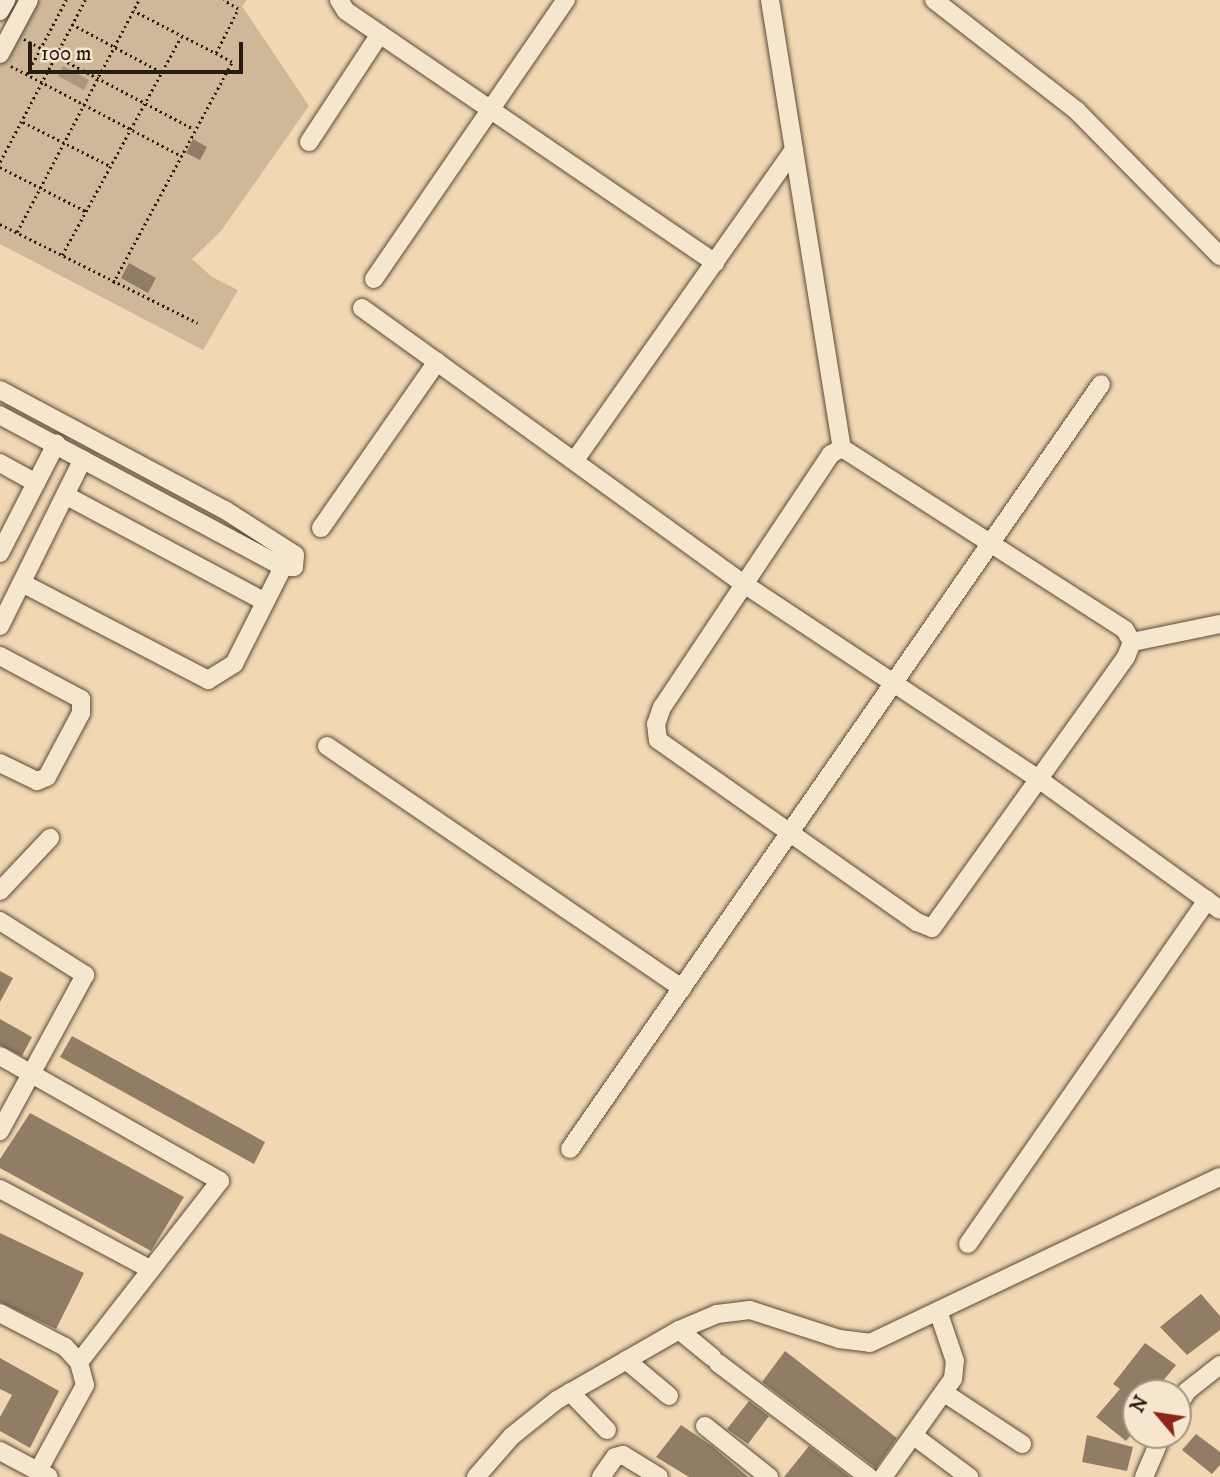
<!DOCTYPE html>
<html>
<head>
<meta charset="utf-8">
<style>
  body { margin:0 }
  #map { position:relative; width:1220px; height:1477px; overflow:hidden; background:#f1d8b2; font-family:"IM FELL DW Pica",serif }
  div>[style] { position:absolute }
  .green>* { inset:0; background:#cfb897 }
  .water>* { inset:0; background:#ad977c }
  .building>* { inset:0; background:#917d66 }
  .path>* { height:2.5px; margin-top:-1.25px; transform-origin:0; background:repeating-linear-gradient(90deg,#291a13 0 2px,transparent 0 5.5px) }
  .roads { filter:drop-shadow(0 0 2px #5b4a3b) drop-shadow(0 0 2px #5b4a3b) }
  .minor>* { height:18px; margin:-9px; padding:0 9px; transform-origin:9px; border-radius:9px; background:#f6e6cd }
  span { translate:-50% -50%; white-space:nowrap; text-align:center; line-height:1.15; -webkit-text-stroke:7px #f6e6cd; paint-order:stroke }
  .north { position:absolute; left:1122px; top:1379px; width:70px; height:70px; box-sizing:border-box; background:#f6e6cd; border:2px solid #a49483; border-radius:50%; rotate:299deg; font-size:19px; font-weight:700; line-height:28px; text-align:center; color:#291a13 }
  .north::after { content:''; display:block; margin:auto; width:24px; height:32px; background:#8f2418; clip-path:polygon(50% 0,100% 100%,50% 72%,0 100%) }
  .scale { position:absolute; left:28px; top:42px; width:215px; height:32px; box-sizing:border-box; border:4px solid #291a13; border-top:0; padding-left:9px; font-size:21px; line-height:24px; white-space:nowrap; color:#291a13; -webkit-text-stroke:5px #f6e6cd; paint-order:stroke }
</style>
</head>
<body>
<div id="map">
  <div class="green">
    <i style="clip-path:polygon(30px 0,247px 0,242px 6px,309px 106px,221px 231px,192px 259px,212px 277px,238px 290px,203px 350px,0 244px,0 54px)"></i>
  </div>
  <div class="water">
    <i style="clip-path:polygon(63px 66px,89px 80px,84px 90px,58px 76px)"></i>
  </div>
  <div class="building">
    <i style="clip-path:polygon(193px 139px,207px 147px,200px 160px,186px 153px)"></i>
    <i style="clip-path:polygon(129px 263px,156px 278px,148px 293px,121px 278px)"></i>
    <i style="clip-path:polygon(0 971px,13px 978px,0 1002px)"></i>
    <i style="clip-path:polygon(0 1019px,32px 1037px,22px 1056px,0 1045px)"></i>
    <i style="clip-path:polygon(72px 1036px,265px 1142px,254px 1164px,60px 1057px)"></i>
    <i style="clip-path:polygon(30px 1113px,184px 1197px,151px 1251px,0 1168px,0 1159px)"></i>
    <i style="clip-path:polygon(0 1233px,84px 1273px,56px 1329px,0 1302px)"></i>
    <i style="clip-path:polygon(1201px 1294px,1220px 1316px,1220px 1330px,1187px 1355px,1160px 1327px)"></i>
    <i style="clip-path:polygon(1145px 1343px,1176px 1365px,1153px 1393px,1136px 1393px,1136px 1429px,1126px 1441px,1096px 1417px,1120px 1389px,1113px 1384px)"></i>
    <i style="clip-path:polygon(785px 1351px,897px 1438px,876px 1468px,762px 1382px)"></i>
    <i style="clip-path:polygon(0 1358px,59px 1391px,30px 1448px,0 1431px,0 1417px,12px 1395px,0 1389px)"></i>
    <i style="clip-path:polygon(749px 1401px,769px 1416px,748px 1444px,727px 1429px)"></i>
    <i style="clip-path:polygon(681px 1425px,712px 1446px,748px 1477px,689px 1477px,656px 1457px)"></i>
    <i style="clip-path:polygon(1196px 1434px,1220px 1452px,1220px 1465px,1212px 1474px,1182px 1450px)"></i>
    <i style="clip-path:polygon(1087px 1435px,1133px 1447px,1127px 1471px,1082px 1462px)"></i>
    <i style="clip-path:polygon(809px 1446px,850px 1477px,784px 1477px)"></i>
  </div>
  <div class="path">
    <i style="left:72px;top:24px;width:101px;rotate:28.3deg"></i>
    <i style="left:24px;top:39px;width:192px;rotate:27.9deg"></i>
    <i style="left:216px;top:53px;width:49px;rotate:-63.4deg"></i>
    <i style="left:238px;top:9px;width:17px;rotate:-149deg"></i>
    <i style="left:11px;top:66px;width:193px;rotate:27.8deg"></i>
    <i style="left:27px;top:74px;width:84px;rotate:-62.2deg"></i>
    <i style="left:23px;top:122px;width:97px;rotate:26.8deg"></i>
    <i style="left:0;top:162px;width:183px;rotate:-62.3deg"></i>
    <i style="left:0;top:167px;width:98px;rotate:27.3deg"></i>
    <i style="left:0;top:224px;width:221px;rotate:26.6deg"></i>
    <i style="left:17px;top:232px;width:262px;rotate:-62.3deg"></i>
    <i style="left:62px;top:255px;width:248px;rotate:-61.4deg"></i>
    <i style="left:113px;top:283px;width:251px;rotate:-61.7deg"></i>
    <i style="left:232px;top:62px;width:111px;rotate:-152.7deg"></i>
  </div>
  <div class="roads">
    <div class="minor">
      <i style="left:339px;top:0;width:13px;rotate:58deg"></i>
      <i style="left:346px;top:11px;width:447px;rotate:34.3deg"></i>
      <i style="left:770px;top:0;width:454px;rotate:80.9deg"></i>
      <i style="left:842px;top:448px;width:13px;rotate:151deg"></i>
      <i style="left:831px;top:454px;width:304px;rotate:123.7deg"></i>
      <i style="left:662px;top:707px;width:18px;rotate:109deg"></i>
      <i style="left:656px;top:724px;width:16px;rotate:83deg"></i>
      <i style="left:658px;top:740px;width:317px;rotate:35.1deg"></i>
      <i style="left:917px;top:922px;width:16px;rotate:22deg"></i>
      <i style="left:932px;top:928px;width:333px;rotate:-54.4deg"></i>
      <i style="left:1126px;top:657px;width:16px;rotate:-68deg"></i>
      <i style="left:1132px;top:642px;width:90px;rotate:-11.6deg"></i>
      <i style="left:934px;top:0;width:181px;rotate:37.8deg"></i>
      <i style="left:1077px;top:111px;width:204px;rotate:45.4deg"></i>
      <i style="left:0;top:11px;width:13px;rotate:-61deg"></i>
      <i style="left:0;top:54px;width:61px;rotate:-61.8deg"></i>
      <i style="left:309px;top:142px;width:129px;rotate:-56.7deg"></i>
      <i style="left:374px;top:279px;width:339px;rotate:-55.5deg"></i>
      <i style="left:362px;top:308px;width:92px;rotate:35.8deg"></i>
      <i style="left:0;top:390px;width:255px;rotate:28.1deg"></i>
      <i style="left:225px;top:510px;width:83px;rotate:32.7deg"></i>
      <i style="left:295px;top:555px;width:12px;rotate:95deg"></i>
      <i style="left:294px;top:567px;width:11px;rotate:180deg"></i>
      <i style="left:283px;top:567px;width:321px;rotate:-151.8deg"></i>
      <i style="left:842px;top:448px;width:336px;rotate:32.7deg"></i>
      <i style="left:1125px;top:630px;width:14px;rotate:60deg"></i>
      <i style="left:575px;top:460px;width:380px;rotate:-54.8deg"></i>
      <i style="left:0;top:463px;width:41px;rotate:29.1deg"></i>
      <i style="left:65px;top:495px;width:227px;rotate:28.1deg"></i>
      <i style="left:321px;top:528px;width:203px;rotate:-55.1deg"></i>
      <i style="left:437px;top:362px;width:379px;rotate:35.9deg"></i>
      <i style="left:744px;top:584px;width:355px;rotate:33.5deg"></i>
      <i style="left:1040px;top:780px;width:222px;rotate:35.8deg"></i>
      <i style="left:0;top:553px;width:123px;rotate:-62.8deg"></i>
      <i style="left:22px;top:583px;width:210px;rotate:27.5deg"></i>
      <i style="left:208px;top:680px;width:31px;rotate:-32deg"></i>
      <i style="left:234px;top:664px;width:109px;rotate:-63.2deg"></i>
      <i style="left:0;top:626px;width:186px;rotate:-63.6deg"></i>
      <i style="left:0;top:656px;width:92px;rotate:28deg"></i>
      <i style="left:81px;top:699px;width:14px;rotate:90deg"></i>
      <i style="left:81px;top:713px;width:72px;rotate:118deg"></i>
      <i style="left:47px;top:777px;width:11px;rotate:158deg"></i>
      <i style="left:37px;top:781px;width:41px;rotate:-154.1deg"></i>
      <i style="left:327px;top:746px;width:430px;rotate:34.3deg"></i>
      <i style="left:0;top:891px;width:73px;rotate:-46.7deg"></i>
      <i style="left:0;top:921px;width:101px;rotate:32.4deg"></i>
      <i style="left:85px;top:975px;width:178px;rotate:118.6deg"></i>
      <i style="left:0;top:1056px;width:253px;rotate:29.6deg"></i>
      <i style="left:220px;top:1181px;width:229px;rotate:127.9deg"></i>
      <i style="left:79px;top:1362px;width:21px;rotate:-133deg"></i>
      <i style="left:65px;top:1347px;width:73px;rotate:-152.4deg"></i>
      <i style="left:570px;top:1149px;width:931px;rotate:-55.23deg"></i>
      <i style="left:0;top:1189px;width:170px;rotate:28.1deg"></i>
      <i style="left:968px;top:1244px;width:419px;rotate:-55.2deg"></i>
      <i style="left:679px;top:1330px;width:43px;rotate:39.3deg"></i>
      <i style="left:626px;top:1360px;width:56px;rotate:39.9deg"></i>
      <i style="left:718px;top:1363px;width:189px;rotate:37.1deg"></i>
      <i style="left:570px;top:1392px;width:53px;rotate:45.8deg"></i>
      <i style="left:946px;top:1394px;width:91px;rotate:33.3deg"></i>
      <i style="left:1178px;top:1406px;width:17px;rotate:-59deg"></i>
      <i style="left:1187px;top:1391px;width:42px;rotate:-38.2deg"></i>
      <i style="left:705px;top:1426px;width:82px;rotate:38.6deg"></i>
      <i style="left:914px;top:1436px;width:69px;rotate:36.7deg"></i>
      <i style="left:0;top:1451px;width:55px;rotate:28deg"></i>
      <i style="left:38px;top:1471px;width:98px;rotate:-61.3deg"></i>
      <i style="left:85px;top:1385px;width:24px;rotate:-105deg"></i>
      <i style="left:476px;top:1477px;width:55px;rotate:-48.7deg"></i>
      <i style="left:512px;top:1436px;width:58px;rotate:-38.7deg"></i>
      <i style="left:557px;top:1400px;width:141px;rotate:-29.8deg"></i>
      <i style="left:679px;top:1330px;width:41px;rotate:-22.8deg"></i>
      <i style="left:717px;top:1314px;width:33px;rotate:-7deg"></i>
      <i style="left:750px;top:1310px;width:94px;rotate:18deg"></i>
      <i style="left:839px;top:1339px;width:31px;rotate:7deg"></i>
      <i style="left:870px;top:1343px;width:387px;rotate:-25.4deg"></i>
      <i style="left:601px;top:1477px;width:24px;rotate:-55deg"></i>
      <i style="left:615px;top:1457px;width:8px;rotate:-14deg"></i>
      <i style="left:623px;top:1455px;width:42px;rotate:31.4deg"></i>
      <i style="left:883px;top:1477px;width:120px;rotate:-54.5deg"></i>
      <i style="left:953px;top:1379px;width:18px;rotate:-84deg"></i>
      <i style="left:955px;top:1361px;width:50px;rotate:-108.8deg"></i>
      <i style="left:1144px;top:1477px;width:46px;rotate:-66.8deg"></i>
    </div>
  </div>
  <div class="north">N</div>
  <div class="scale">100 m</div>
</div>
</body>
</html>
